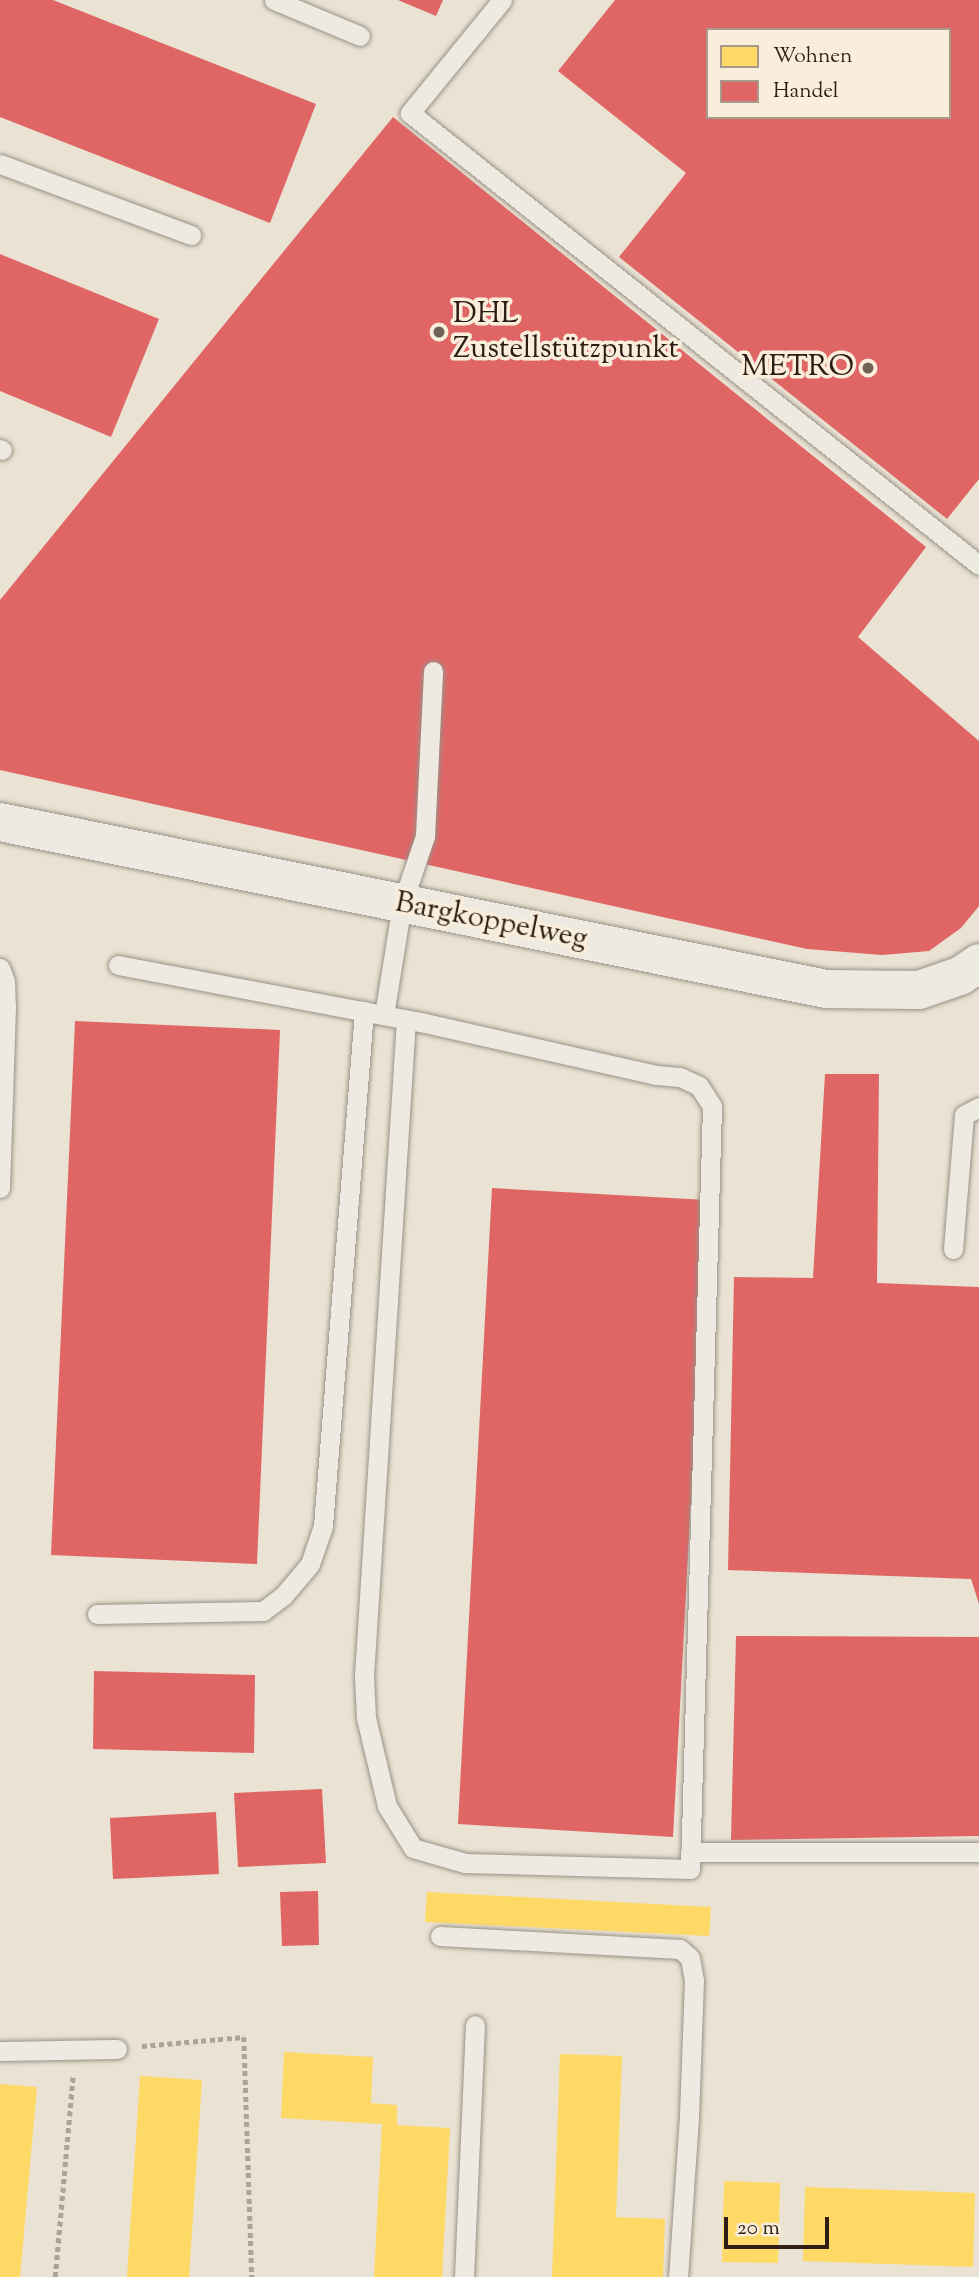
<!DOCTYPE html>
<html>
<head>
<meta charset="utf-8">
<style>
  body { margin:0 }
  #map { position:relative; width:979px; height:2277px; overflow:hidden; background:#eae2d2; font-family:"Sorts Mill Goudy",serif }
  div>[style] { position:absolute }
  .homes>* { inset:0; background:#ffd966 }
  .shops>* { inset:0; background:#e06666 }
  .path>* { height:4.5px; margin-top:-2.25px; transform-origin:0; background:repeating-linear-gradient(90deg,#a9a49d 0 5px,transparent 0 8.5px) }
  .roads { filter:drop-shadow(0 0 2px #989288) drop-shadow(0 0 2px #989288) }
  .lane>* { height:19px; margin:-9.5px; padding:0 9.5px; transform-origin:9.5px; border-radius:9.5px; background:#eeeae1 }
  .street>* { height:38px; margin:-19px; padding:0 19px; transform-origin:19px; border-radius:19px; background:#eeeae1 }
  .dots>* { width:19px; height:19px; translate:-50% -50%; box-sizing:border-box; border:4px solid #f8eedb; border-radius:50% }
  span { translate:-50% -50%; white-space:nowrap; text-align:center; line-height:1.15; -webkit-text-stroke:7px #f8eedb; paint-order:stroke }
  .poi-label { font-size:30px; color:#2d1d14 }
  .left { translate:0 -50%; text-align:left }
  .right { translate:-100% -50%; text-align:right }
  .street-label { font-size:30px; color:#2d1d14 }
  .legend { position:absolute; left:706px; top:28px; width:245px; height:91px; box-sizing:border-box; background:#f8eedb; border:2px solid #a79a8b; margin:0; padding:9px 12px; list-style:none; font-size:21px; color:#2d1d14 }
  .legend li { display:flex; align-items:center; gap:14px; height:35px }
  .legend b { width:35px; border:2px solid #a79a8b }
  .scale { position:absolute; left:724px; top:2217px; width:105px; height:32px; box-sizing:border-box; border:4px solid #2d1d14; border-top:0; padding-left:9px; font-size:21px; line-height:24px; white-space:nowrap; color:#2d1d14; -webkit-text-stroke:5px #f8eedb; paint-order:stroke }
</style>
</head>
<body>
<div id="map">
  <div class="homes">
    <i style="clip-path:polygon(427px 1892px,711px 1907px,709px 1936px,425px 1922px)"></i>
    <i style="clip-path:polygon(284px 2052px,373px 2057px,371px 2103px,397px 2105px,397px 2125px,450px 2128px,442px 2277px,374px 2277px,382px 2124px,281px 2118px)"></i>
    <i style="clip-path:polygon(560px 2054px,622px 2056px,616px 2217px,665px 2219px,663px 2277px,552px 2277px)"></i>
    <i style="clip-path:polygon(140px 2076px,202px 2080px,189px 2277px,127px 2277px)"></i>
    <i style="clip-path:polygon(0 2084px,37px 2087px,20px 2277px,0 2277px)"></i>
    <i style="clip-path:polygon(724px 2181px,780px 2183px,778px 2263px,722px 2262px)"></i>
    <i style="clip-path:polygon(805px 2187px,975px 2193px,973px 2267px,803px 2261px)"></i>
  </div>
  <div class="shops">
    <i style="clip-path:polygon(0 0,53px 0,316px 104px,270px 223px,0 117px)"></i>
    <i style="clip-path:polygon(398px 0,443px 0,436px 16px)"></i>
    <i style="clip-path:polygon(evenodd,615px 0,979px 0,979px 479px,947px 519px,619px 257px,686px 173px,558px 71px,615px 0,708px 30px,949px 30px,949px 117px,708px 117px,708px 30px)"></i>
    <i style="clip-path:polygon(393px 117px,926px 547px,858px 637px,979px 741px,979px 906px,961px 928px,929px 951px,882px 955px,807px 949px,0 770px,0 600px)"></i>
    <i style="clip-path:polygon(0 254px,159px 319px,111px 437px,0 391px)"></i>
    <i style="clip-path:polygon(75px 1021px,280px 1030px,257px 1564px,51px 1555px)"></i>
    <i style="clip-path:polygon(825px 1074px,879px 1074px,877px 1283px,979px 1287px,979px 1604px,971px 1579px,728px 1570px,734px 1277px,813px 1278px)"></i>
    <i style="clip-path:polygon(492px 1188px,707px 1200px,673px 1837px,458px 1824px)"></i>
    <i style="clip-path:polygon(736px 1636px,979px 1637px,979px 1836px,731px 1840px)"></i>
    <i style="clip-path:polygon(94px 1671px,255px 1675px,254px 1753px,93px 1749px)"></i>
    <i style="clip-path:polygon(322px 1789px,326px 1863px,238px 1867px,234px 1793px)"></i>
    <i style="clip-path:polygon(216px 1812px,219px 1874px,113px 1879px,110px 1818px)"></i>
    <i style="clip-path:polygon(318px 1891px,319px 1945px,282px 1946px,280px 1892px)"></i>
  </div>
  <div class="path">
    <i style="left:142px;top:2046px;width:102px;rotate:-5deg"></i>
    <i style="left:244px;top:2037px;width:240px;rotate:88.1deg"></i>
    <i style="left:55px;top:2277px;width:203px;rotate:-84.9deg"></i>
  </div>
  <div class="roads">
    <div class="lane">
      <i style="left:274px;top:0;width:93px;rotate:22.7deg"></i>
      <i style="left:502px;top:0;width:146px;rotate:129.2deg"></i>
      <i style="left:410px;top:113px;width:727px;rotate:38.46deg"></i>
      <i style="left:0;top:164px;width:204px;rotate:20.4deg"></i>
      <i style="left:0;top:449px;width:2px;rotate:27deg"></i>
      <i style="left:118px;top:965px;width:312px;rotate:10.7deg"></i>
      <i style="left:425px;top:1023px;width:237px;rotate:12.7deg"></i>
      <i style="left:656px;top:1075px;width:24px;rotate:5deg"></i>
      <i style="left:680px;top:1077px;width:21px;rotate:25deg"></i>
      <i style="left:699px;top:1086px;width:24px;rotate:57deg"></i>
      <i style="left:712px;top:1106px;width:763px;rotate:91.65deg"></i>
      <i style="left:690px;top:1869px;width:225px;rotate:-178.5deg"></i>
      <i style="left:465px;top:1863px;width:54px;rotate:-163.9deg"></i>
      <i style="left:413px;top:1848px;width:49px;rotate:-121.8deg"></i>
      <i style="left:387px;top:1806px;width:90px;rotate:-103.4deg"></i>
      <i style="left:366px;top:1718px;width:42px;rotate:-92.7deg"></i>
      <i style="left:364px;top:1676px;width:657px;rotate:-86.34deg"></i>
      <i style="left:0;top:968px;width:14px;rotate:69deg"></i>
      <i style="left:5px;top:981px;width:25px;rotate:88deg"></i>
      <i style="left:6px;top:1006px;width:182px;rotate:91.9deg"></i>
      <i style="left:384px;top:1015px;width:112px;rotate:-80.8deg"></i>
      <i style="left:402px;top:904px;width:72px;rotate:-71.3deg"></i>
      <i style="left:425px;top:836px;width:165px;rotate:-87.2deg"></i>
      <i style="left:953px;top:1249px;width:134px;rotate:-85.3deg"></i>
      <i style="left:964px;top:1115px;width:17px;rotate:-28deg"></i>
      <i style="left:97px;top:1614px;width:166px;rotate:-1deg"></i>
      <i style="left:263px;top:1611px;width:26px;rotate:-37deg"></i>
      <i style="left:284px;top:1595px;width:40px;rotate:-50deg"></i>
      <i style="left:310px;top:1564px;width:40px;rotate:-71.1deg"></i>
      <i style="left:323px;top:1526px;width:517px;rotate:-85.45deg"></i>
      <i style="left:690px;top:1852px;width:289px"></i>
      <i style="left:440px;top:1936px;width:240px;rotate:3.1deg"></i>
      <i style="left:680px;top:1949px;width:13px;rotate:42deg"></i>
      <i style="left:690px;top:1958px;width:22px;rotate:80deg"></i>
      <i style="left:694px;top:1980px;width:137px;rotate:92.1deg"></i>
      <i style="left:689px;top:2117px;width:160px;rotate:93.9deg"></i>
      <i style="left:0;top:2051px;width:117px;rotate:-1deg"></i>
      <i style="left:464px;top:2277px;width:252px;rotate:-87.5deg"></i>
    </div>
    <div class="street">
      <i style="left:0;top:822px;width:843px;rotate:11.43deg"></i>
      <i style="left:826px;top:989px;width:93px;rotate:0.6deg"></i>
      <i style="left:919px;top:990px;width:43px;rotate:-18.9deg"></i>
      <i style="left:960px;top:976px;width:23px;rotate:-34deg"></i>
    </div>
  </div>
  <div class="dots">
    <i style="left:439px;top:332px;background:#6f6256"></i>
    <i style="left:868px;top:368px;background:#6f6256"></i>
  </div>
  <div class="poi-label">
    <span class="left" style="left:453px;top:332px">DHL<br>Zustellstützpunkt</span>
    <span class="right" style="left:854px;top:368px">METRO</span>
  </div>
  <div class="street-label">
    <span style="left:491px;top:922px;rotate:11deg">Bargkoppelweg</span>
  </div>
  <ul class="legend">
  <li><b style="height:19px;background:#ffd966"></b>Wohnen</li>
  <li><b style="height:19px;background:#e06666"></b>Handel</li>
  </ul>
  <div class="scale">20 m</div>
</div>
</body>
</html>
